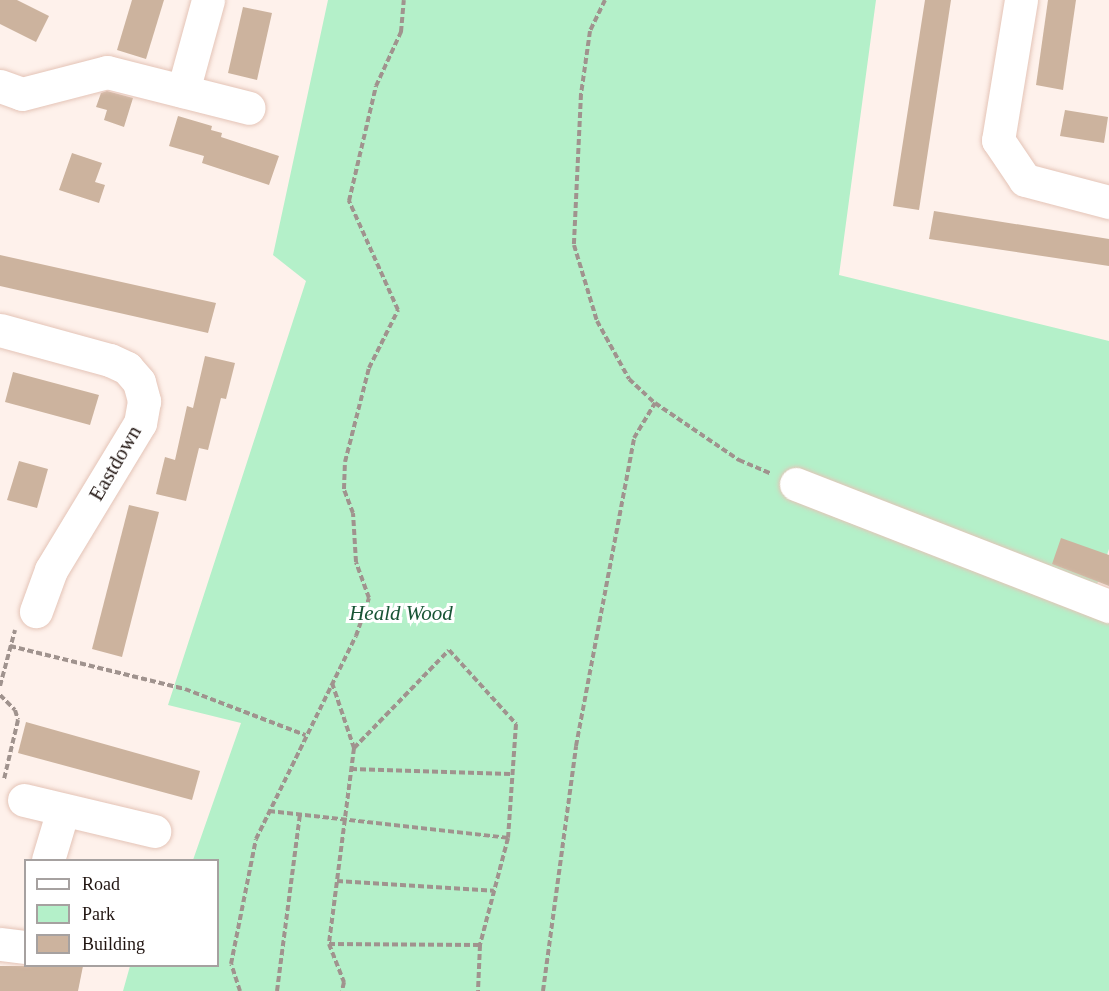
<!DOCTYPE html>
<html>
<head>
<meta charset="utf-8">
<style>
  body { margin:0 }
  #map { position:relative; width:1109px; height:991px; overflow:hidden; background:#fef1eb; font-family:"Times New Roman",serif }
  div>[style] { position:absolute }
  .green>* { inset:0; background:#b4f0c9 }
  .building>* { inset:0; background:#ccb39e }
  .path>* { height:4px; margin-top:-2px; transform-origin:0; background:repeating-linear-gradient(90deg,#a0938e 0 6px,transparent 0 9px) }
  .roads { filter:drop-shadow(0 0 2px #e4c4b7) drop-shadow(0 0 2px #e4c4b7) }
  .minor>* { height:33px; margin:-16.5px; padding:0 16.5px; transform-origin:16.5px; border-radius:16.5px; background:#fff }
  span { translate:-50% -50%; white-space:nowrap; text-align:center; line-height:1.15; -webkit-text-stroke:6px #fff; paint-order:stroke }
  .street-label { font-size:21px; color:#211511 }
  .park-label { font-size:21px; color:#185435; font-style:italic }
  .legend { position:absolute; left:24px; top:859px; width:195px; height:108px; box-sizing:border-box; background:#fff; border:2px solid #a6a1a0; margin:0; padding:8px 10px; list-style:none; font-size:18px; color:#211511 }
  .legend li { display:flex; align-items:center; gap:12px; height:30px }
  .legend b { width:30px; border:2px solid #a6a1a0 }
</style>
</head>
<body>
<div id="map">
  <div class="green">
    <i style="clip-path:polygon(328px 0,876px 0,839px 275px,1109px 341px,1109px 549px,1092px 599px,1109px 606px,1109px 991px,123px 991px,130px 966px,218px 966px,218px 860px,193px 860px,241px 723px,168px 705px,306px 281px,273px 255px)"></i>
  </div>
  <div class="building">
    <i style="clip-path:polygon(0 0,17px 0,49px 16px,36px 42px,0 24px)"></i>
    <i style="clip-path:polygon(132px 0,164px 0,146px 59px,117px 50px)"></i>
    <i style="clip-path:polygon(925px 0,951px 0,919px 210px,893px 206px)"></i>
    <i style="clip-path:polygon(1048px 0,1076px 0,1063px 90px,1036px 85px)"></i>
    <i style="clip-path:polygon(243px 7px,272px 13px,257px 80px,228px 73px)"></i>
    <i style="clip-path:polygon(107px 91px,133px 98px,124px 127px,104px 120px,107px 110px,96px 107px,101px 93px)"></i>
    <i style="clip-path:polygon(1065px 110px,1108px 117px,1104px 143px,1060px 136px)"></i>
    <i style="clip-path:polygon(178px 116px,212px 126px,211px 130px,222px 133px,221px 137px,279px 156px,269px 185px,202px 163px,204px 156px,169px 146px)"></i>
    <i style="clip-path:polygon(72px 153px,102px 163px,95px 182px,105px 185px,99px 203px,59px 190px)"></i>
    <i style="clip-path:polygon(934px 211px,1109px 239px,1109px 266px,929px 239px)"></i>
    <i style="clip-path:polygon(0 255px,216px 303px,208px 333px,0 286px)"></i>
    <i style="clip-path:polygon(205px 356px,235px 363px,226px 399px,221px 398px,208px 450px,199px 448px,186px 501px,156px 494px,165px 457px,175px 460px,187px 406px,193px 408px)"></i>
    <i style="clip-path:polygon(13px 372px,99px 395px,90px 425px,5px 402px)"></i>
    <i style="clip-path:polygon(19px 461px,48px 469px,37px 508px,7px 500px)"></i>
    <i style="clip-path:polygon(129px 505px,159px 512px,122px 657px,92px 649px)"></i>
    <i style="clip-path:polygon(1061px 538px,1109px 555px,1109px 586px,1052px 564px)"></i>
    <i style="clip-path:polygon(26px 722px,200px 771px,192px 800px,18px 753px)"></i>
    <i style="clip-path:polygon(0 966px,83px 966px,78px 991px,0 991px)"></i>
  </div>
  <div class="path">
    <i style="left:605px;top:0;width:34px;rotate:116deg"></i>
    <i style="left:590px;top:31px;width:64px;rotate:98.1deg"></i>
    <i style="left:581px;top:94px;width:151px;rotate:92.7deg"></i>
    <i style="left:574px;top:245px;width:79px;rotate:73.2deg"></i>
    <i style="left:597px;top:321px;width:66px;rotate:61.1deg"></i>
    <i style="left:629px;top:379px;width:35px;rotate:43deg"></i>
    <i style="left:10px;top:646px;width:180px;rotate:13.8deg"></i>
    <i style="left:185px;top:689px;width:129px;rotate:21deg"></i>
    <i style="left:332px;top:683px;width:69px;rotate:71.3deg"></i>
    <i style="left:354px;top:748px;width:198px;rotate:97.3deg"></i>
    <i style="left:329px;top:944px;width:41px;rotate:68.5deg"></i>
    <i style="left:344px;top:982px;width:9px;rotate:103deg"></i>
    <i style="left:0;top:686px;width:58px;rotate:-75deg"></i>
    <i style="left:0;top:695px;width:21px;rotate:45deg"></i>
    <i style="left:15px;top:710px;width:10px;rotate:73deg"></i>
    <i style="left:18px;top:720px;width:61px;rotate:103.3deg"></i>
    <i style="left:354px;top:748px;width:136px;rotate:-45.9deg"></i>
    <i style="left:449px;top:650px;width:100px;rotate:47.8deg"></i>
    <i style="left:516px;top:724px;width:114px;rotate:94deg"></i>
    <i style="left:508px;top:838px;width:111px;rotate:104.7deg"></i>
    <i style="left:480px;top:945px;width:46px;rotate:92.5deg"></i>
    <i style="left:351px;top:769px;width:162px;rotate:1.8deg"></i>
    <i style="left:269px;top:811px;width:241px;rotate:6.4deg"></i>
    <i style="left:337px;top:881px;width:157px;rotate:3.6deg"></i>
    <i style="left:329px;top:944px;width:151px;rotate:0.4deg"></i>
    <i style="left:240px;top:991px;width:28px;rotate:-108deg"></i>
    <i style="left:231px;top:964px;width:127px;rotate:-78.7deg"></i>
    <i style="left:256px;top:839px;width:226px;rotate:-63.8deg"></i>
    <i style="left:356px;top:636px;width:40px;rotate:-71.1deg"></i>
    <i style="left:369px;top:598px;width:38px;rotate:-110deg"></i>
    <i style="left:356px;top:562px;width:49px;rotate:-93.5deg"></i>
    <i style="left:353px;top:513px;width:26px;rotate:-111deg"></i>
    <i style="left:344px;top:489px;width:27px;rotate:-88deg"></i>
    <i style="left:345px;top:462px;width:97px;rotate:-75.7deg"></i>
    <i style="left:369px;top:368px;width:65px;rotate:-63.4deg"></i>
    <i style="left:398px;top:310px;width:120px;rotate:-114.2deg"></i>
    <i style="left:349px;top:201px;width:118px;rotate:-76.8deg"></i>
    <i style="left:376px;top:86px;width:60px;rotate:-65.2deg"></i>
    <i style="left:401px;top:32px;width:32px;rotate:-85deg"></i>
    <i style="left:277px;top:991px;width:178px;rotate:-82.6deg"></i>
    <i style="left:543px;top:991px;width:247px;rotate:-82.3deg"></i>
    <i style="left:576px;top:746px;width:313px;rotate:-79.3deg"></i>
    <i style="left:634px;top:438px;width:41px;rotate:-59deg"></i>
    <i style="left:655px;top:403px;width:102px;rotate:34.2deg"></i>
    <i style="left:739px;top:460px;width:34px;rotate:23deg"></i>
  </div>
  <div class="roads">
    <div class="minor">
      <i style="left:1021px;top:0;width:142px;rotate:99.3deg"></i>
      <i style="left:998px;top:140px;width:48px;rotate:56deg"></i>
      <i style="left:1025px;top:180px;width:87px;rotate:14.7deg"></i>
      <i style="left:0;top:86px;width:23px;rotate:20deg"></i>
      <i style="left:22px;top:94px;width:88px;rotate:-14.5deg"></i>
      <i style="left:107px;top:72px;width:146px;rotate:14.2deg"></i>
      <i style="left:183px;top:91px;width:94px;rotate:-74.6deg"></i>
      <i style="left:0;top:330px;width:114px;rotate:15.3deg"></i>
      <i style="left:110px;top:360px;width:19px;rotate:25deg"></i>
      <i style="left:127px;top:368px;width:18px;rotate:49deg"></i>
      <i style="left:139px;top:382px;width:20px;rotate:75deg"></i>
      <i style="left:144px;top:401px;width:22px;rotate:100deg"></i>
      <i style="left:140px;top:423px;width:172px;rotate:121.2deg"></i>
      <i style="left:51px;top:570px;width:44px;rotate:110.1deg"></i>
      <i style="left:796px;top:484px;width:336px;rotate:21.3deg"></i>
      <i style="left:24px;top:800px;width:134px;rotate:13.4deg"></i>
      <i style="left:48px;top:860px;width:52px;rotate:-73.3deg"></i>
      <i style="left:0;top:944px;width:26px;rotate:7deg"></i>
    </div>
  </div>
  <div class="street-label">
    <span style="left:115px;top:463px;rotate:-60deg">Eastdown</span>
  </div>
  <div class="park-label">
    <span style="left:401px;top:613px">Heald Wood</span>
  </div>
  <ul class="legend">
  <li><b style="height:8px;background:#fff"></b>Road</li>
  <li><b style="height:16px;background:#b4f0c9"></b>Park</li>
  <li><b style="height:16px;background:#ccb39e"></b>Building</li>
  </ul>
</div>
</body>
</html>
